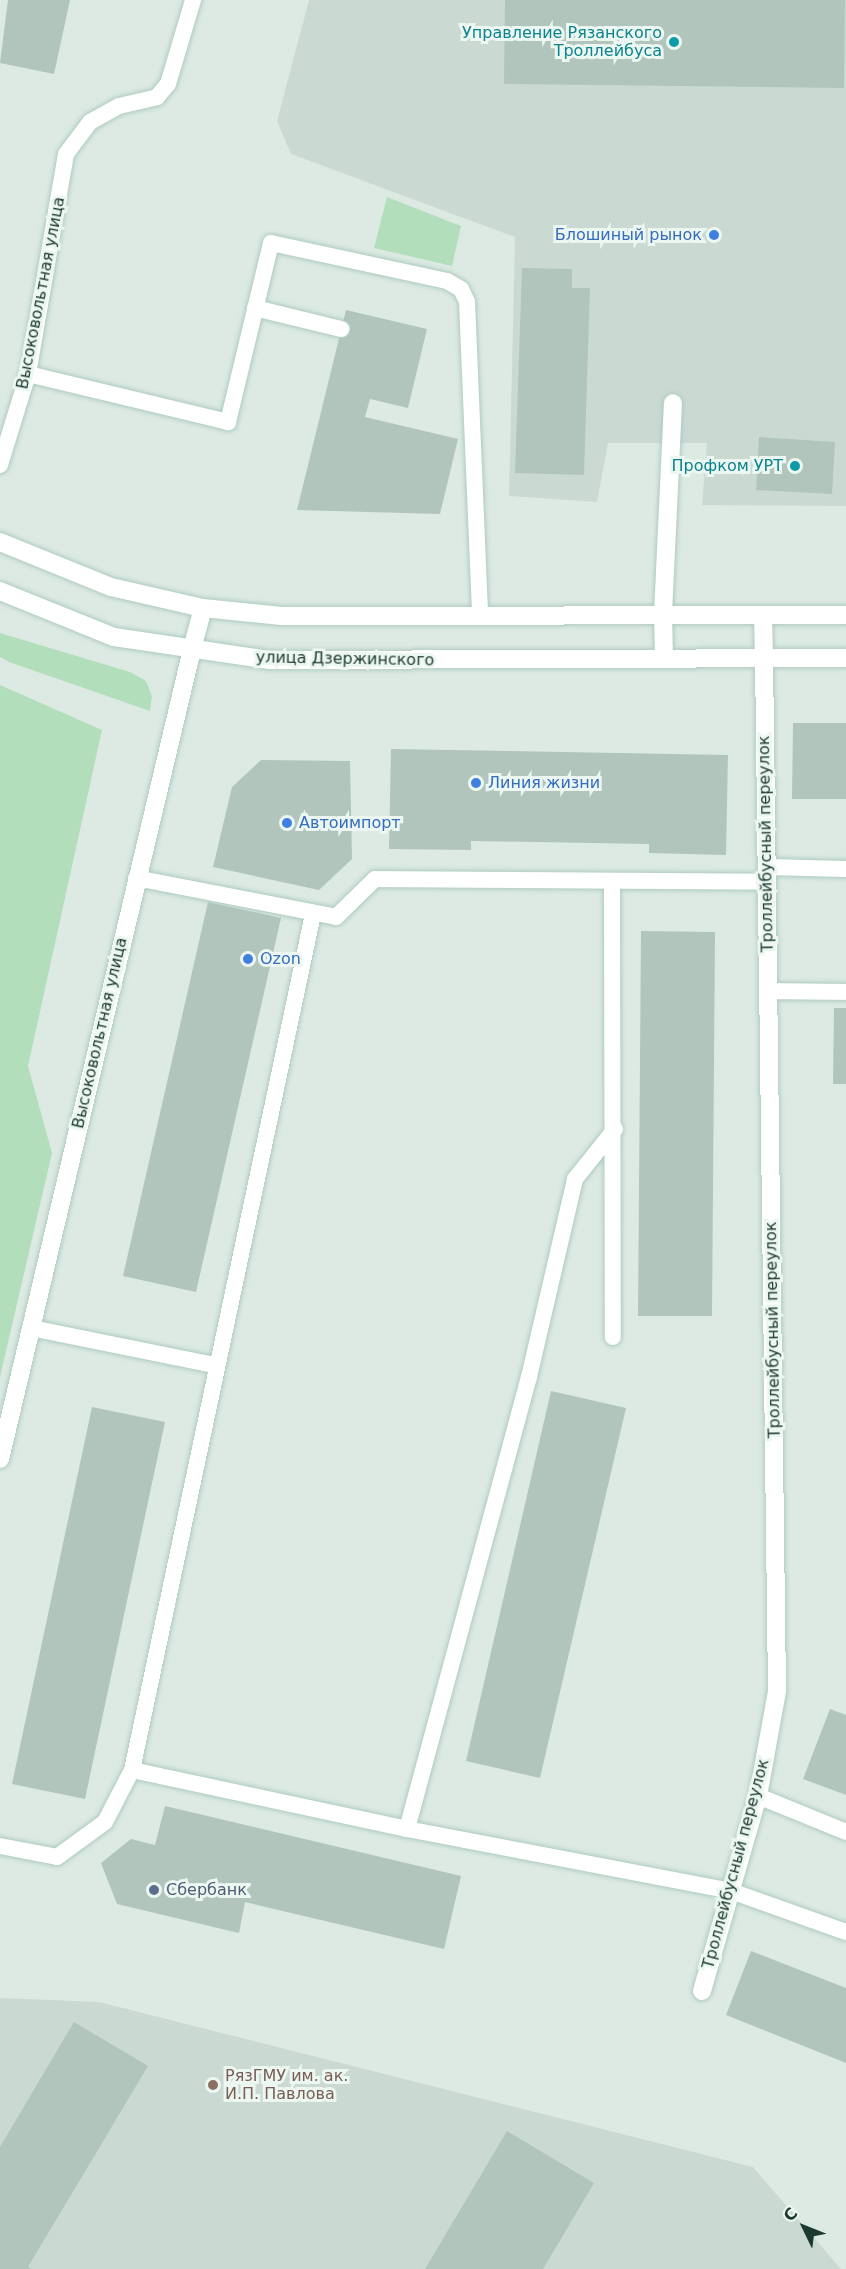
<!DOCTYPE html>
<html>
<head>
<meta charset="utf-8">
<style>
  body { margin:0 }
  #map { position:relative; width:846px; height:2269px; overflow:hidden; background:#dceae3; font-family:"DejaVu Sans",sans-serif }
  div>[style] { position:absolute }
  .built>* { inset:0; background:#cadad2 }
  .green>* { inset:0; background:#b2debb }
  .building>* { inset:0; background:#b1c5bc }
  .roads { filter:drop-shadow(0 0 2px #aecbbf) drop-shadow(0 0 2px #aecbbf) }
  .service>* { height:16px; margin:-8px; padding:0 8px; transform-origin:8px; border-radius:8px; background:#fff }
  .minor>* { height:18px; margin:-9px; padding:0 9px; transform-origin:9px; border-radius:9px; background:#fff }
  .tertiary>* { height:18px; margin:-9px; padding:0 9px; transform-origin:9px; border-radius:9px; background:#fff }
  .secondary>* { height:18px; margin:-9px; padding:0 9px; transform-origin:9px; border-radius:9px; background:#fff }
  .dots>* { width:16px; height:16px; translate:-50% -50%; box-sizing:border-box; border:3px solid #ecf7f1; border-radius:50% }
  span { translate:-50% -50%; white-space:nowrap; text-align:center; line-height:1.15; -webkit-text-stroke:6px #ecf7f1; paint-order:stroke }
  .culture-label { font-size:16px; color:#0d838f }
  .right { translate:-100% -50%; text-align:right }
  .shop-label { font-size:16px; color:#366cbe }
  .left { translate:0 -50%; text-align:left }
  .street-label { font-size:16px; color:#1d3a30 }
  .service-label { font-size:16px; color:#4e5e75 }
  .education-label { font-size:16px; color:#785e54 }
  .north { position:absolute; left:774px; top:2197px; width:60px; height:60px; -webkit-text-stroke:4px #ecf7f1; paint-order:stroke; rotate:313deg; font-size:16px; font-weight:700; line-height:24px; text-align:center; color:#1d3a30 }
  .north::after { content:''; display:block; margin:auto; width:21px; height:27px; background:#1d3a30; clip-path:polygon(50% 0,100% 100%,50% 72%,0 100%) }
</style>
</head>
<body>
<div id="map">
  <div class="built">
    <i style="clip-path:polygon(309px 0,846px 0,846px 506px,702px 505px,707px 443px,608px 443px,597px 502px,509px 496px,515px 237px,291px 154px,277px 121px)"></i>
    <i style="clip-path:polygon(0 1998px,99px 2002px,753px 2167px,841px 2269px,0 2269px)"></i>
  </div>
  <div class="green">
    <i style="clip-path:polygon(387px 197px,461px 226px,452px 266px,374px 248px)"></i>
    <i style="clip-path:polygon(0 633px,130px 672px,146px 681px,152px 696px,150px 711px,9px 662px,0 657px)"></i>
    <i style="clip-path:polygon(0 685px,102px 730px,28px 1066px,52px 1153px,0 1377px)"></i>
  </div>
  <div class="building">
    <i style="clip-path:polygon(8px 0,70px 0,54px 74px,0 63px)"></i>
    <i style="clip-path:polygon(505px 0,845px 0,844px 88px,504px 84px)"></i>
    <i style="clip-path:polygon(522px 268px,572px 269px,572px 288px,590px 288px,584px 475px,515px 473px)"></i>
    <i style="clip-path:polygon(346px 310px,427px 329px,408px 408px,370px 399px,365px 417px,458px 439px,440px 514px,297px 510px)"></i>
    <i style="clip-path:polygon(759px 437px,835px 442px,832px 494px,756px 490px)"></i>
    <i style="clip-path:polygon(793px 723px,846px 723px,846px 799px,792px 799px)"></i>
    <i style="clip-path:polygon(391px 749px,728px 755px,726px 855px,649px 853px,649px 844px,471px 841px,471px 850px,389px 849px)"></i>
    <i style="clip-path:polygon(261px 760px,350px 761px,352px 859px,319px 890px,213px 867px,232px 787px)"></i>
    <i style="clip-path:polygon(208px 902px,281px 918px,196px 1292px,123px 1276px)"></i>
    <i style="clip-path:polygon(641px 931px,715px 932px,712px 1316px,638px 1316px)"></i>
    <i style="clip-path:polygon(834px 1008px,846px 1008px,846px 1084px,833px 1084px)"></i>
    <i style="clip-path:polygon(551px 1391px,626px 1408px,540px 1778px,466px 1761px)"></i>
    <i style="clip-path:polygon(92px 1407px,165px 1422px,85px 1799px,12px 1784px)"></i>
    <i style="clip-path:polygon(830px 1709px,846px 1715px,846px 1795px,803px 1779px)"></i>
    <i style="clip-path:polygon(165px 1806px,461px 1876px,444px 1949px,245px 1902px,239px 1933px,117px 1904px,101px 1863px,131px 1839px,155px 1845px)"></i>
    <i style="clip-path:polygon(751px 1951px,846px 1988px,846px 2063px,726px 2015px)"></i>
    <i style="clip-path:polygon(74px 2022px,148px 2066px,28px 2267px,32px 2269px,0 2269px,0 2147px)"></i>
    <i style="clip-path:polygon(507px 2131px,594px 2183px,543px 2269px,425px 2269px)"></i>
  </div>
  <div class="roads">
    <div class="service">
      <i style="left:255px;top:308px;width:89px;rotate:13.7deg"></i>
      <i style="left:28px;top:374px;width:206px;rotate:13.5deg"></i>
      <i style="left:228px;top:422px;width:184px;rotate:-76.5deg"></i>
      <i style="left:271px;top:243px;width:180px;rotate:12.2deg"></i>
      <i style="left:447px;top:281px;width:16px;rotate:30deg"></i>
      <i style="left:461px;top:289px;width:14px;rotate:65deg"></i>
      <i style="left:467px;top:302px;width:313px;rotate:87.6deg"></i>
      <i style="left:0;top:465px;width:95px;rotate:-72.9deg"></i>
      <i style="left:28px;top:374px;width:223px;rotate:-80.2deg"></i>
      <i style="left:66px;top:154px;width:40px;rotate:-53deg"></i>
      <i style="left:90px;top:122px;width:33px;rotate:-29deg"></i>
      <i style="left:119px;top:106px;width:39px;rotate:-13deg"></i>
      <i style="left:157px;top:97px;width:17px;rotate:-50deg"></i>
      <i style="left:168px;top:84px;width:88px;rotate:-73.4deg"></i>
      <i style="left:766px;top:867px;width:80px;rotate:1.4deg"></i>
      <i style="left:136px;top:878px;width:204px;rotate:11deg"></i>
      <i style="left:336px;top:917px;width:54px;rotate:-44.3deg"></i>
      <i style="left:375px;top:879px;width:392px;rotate:0.4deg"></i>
      <i style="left:612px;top:884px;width:453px;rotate:89.9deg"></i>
      <i style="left:768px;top:991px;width:78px;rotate:0.7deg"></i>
      <i style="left:31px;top:1328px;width:187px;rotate:11.4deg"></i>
      <i style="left:132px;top:1770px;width:875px;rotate:-78.06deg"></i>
      <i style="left:758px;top:1796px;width:95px;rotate:22.2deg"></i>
      <i style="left:407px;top:1829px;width:327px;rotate:10.8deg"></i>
      <i style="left:728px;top:1890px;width:125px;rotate:19.6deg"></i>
      <i style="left:0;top:1846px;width:58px;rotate:10.9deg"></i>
      <i style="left:57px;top:1857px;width:59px;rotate:-36.1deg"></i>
      <i style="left:105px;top:1822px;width:59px;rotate:-62.6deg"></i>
      <i style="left:132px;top:1770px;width:281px;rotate:12.1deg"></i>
      <i style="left:407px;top:1829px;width:468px;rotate:-74.9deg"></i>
      <i style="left:529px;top:1377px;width:203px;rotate:-76.9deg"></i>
      <i style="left:575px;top:1179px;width:64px;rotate:-51.3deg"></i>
    </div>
    <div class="minor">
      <i style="left:663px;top:614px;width:211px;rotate:-87.3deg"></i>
      <i style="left:702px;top:1991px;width:203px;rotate:-74deg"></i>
      <i style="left:758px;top:1796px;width:107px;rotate:-79.7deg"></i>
      <i style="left:777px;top:1691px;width:1032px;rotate:-90.72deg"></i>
    </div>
    <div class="tertiary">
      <i style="left:0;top:1459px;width:832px;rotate:-76.66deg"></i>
    </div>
    <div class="secondary">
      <i style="left:0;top:542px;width:120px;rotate:22.1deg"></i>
      <i style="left:111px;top:587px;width:94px;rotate:12.9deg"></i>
      <i style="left:203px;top:608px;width:79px;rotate:5.8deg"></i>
      <i style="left:282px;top:616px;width:564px;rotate:-0.1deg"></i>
      <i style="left:0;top:591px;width:123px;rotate:22deg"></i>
      <i style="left:114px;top:637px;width:158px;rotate:8.4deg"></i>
      <i style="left:270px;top:660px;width:576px;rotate:-0.2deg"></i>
      <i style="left:663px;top:614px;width:43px;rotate:88.7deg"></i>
      <i style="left:763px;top:615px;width:44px;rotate:88.7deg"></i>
      <i style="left:192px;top:649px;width:42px;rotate:-75deg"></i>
    </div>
  </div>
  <div class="dots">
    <i style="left:674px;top:42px;background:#0f9aa8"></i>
    <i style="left:714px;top:235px;background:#3f7fe0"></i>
    <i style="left:795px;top:466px;background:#0f9aa8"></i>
    <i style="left:476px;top:783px;background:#3f7fe0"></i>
    <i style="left:287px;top:823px;background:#3f7fe0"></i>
    <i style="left:248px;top:959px;background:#3f7fe0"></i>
    <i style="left:154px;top:1890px;background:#5c6f8a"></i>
    <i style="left:213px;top:2085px;background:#8d6e63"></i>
  </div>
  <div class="culture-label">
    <span class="right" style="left:662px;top:42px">Управление Рязанского<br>Троллейбуса</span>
    <span class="right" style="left:783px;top:466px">Профком УРТ</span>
  </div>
  <div class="shop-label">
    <span class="right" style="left:702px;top:235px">Блошиный рынок</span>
    <span class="left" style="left:488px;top:783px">Линия жизни</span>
    <span class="left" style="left:299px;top:823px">Автоимпорт</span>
    <span class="left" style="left:260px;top:959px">Ozon</span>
  </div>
  <div class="street-label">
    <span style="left:41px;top:293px;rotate:-79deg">Высоковольтная улица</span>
    <span style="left:345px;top:659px;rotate:1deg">улица Дзержинского</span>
    <span style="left:766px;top:844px;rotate:-91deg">Троллейбусный переулок</span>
    <span style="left:100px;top:1033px;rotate:-77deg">Высоковольтная улица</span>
    <span style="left:773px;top:1330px;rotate:-91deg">Троллейбусный переулок</span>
    <span style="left:736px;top:1864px;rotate:-75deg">Троллейбусный переулок</span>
  </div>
  <div class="service-label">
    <span class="left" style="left:166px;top:1890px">Сбербанк</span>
  </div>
  <div class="education-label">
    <span class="left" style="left:225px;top:2085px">РязГМУ им. ак.<br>И.П. Павлова</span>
  </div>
  <div class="north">С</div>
</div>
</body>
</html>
